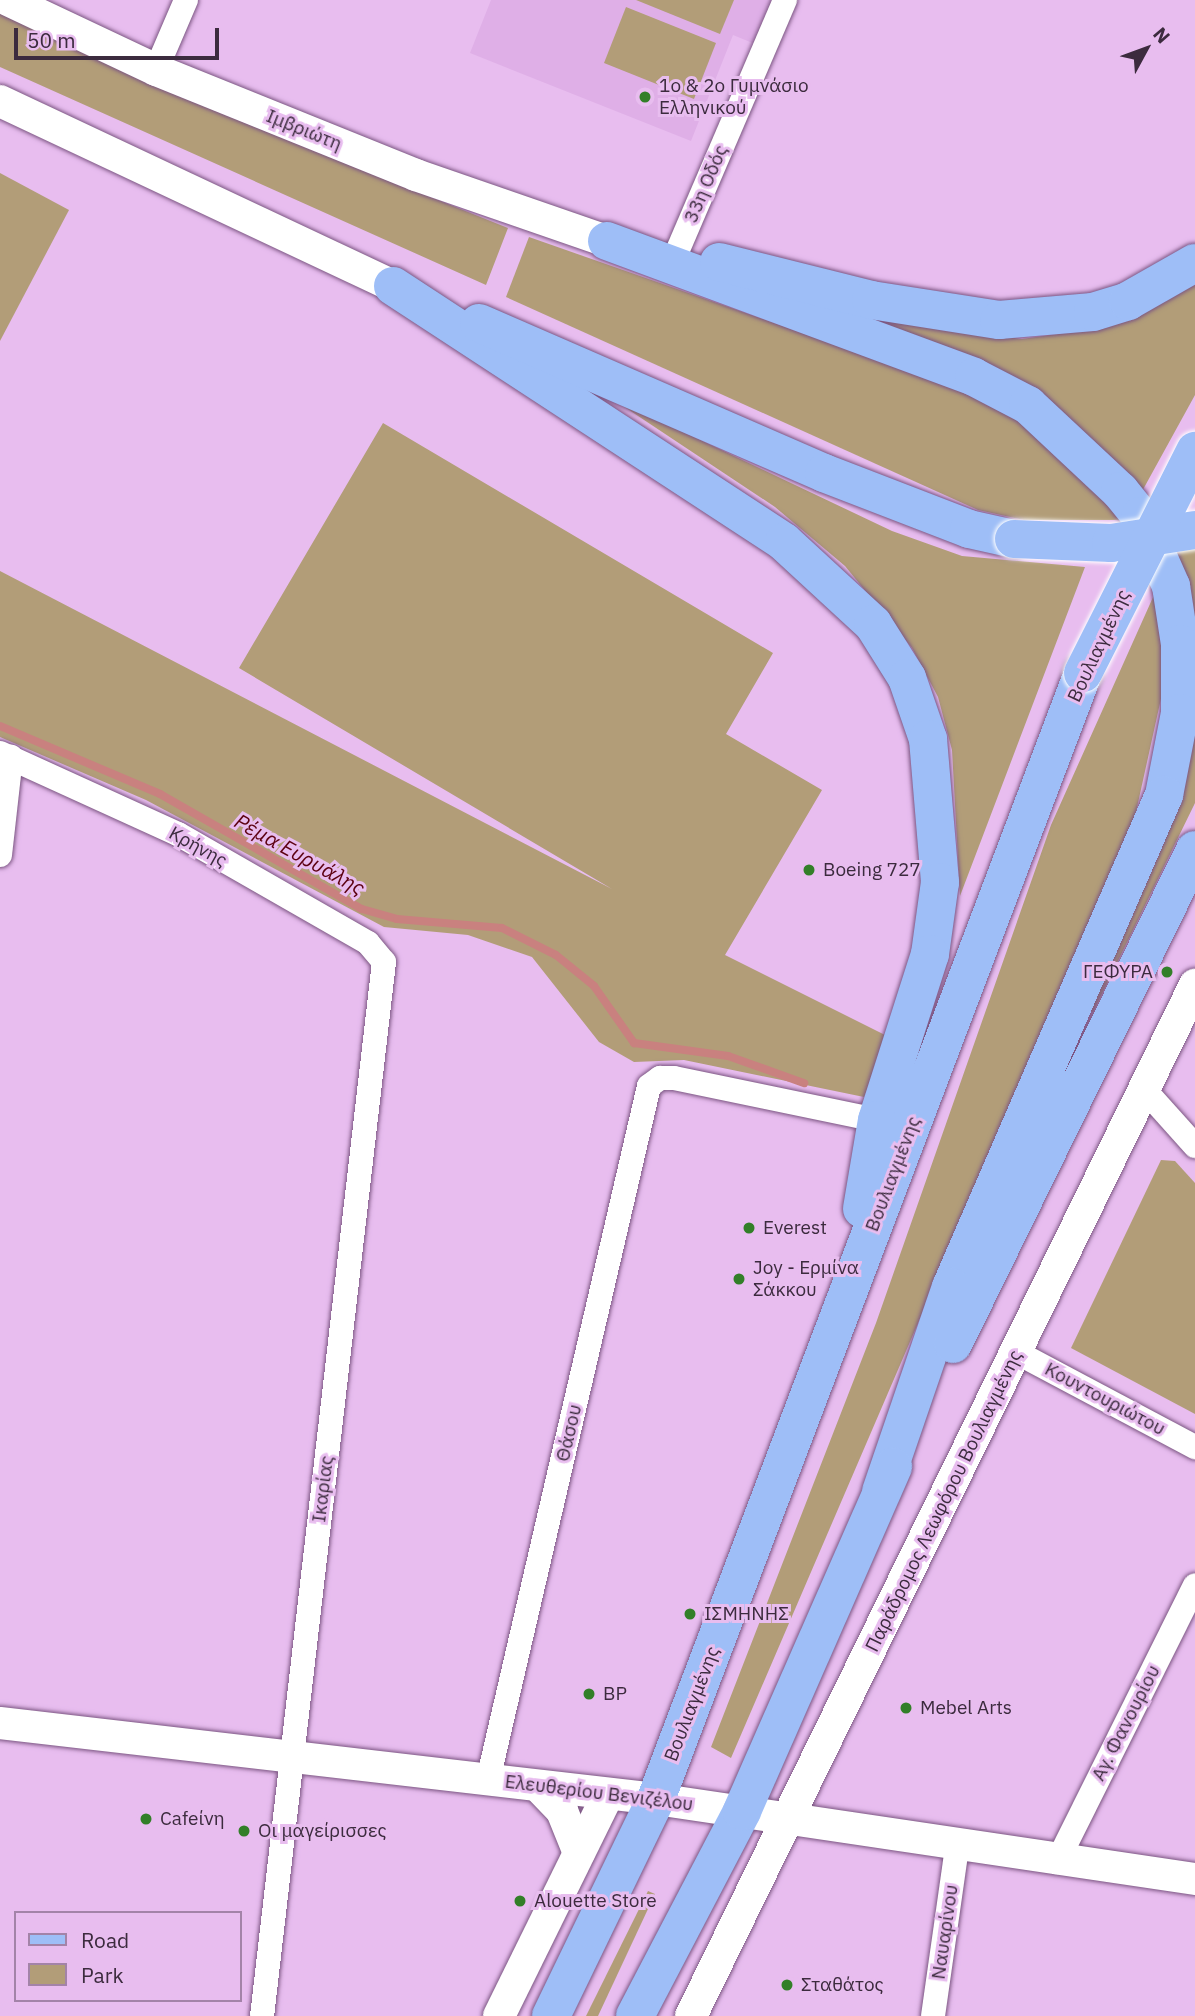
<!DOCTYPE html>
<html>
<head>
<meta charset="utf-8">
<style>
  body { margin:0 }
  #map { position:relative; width:1195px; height:2016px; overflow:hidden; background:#e8bdef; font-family:"IBM Plex Sans",sans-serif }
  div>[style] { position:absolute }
  .built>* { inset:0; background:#dfafe7 }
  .green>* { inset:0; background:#b29d78 }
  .stream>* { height:8px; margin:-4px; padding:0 4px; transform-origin:4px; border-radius:4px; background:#c9817f }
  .roads { filter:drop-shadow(0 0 2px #7b5582) drop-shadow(0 0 2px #7b5582) }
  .minor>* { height:24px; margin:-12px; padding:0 12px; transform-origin:12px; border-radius:12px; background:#fff }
  .tertiary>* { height:32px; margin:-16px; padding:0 16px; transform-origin:16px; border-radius:16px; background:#fff }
  .primary>* { height:38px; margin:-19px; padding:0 19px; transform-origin:19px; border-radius:19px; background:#9ebef7 }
  .bridges { filter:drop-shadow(0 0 2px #fff) drop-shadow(0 0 2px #fff) }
  .primary-bridge>* { height:38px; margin:-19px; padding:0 19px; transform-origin:19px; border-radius:19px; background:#9ebef7 }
  .dots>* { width:19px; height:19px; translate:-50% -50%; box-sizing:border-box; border:4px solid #e8bdef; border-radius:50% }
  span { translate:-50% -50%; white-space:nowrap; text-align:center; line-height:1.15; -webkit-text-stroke:6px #e8bdef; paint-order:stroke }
  .poi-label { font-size:19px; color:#3c2b3e }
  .left { translate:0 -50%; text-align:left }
  .right { translate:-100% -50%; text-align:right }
  .street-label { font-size:19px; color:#3c2b3e }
  .water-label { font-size:21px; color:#5c0110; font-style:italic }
  .legend { position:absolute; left:14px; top:1911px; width:228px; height:91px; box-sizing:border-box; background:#e8bdef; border:2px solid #a383a8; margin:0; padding:9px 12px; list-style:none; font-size:21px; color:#3c2b3e }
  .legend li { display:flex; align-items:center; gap:14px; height:35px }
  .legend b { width:35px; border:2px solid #a383a8 }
  .north { position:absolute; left:1111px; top:14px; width:70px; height:70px; -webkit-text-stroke:5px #e8bdef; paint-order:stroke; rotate:49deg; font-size:19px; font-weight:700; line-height:28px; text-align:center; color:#3c2b3e }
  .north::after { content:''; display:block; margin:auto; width:24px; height:32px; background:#3c2b3e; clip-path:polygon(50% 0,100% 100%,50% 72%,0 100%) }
  .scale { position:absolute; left:14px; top:28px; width:205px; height:32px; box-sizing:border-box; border:4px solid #3c2b3e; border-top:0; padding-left:9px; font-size:21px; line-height:24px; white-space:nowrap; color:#3c2b3e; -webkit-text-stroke:5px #e8bdef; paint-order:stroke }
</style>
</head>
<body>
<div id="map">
  <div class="built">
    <i style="clip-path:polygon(491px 0,772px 0,755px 44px,733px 35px,691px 141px,470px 53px)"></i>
  </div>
  <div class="green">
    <i style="clip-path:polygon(636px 0,734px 0,720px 34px)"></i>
    <i style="clip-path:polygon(626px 7px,716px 43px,694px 99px,604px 63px)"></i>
    <i style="clip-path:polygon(0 13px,221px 113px,508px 228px,486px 285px,0 67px)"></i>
    <i style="clip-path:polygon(0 173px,69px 210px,0 341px)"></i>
    <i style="clip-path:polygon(529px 237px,985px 397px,1016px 415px,1127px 520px,1024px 520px,978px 510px,506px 297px)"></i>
    <i style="clip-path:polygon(1195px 282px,1195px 395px,1140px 495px,1107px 456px,833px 312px,1022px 339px,1106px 327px)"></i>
    <i style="clip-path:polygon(608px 396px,892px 531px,962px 556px,1085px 567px,960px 896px,952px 750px,938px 697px,912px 648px,845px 566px,775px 507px)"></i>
    <i style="clip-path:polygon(383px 423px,773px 653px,726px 734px,822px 790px,725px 955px,889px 1037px,864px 1097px,684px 1060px,634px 1062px,599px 1042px,532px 957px,468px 935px,384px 927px,146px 800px,0 737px,0 571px,612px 889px,239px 668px)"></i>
    <i style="clip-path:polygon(1195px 545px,1195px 803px,1093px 1012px,1088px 1010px,1164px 830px,1172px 555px)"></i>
    <i style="clip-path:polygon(1154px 595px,1166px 676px,1134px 821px,731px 1758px,711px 1747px,876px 1323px,1051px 825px)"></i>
    <i style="clip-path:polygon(1161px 1160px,1175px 1161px,1195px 1183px,1195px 1414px,1071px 1348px)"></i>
    <i style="clip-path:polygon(648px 1891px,655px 1894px,598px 2016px,586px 2016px)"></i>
  </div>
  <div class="stream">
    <i style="left:0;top:726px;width:174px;rotate:23deg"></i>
    <i style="left:160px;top:794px;width:232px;rotate:29.7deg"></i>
    <i style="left:362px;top:909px;width:36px;rotate:16deg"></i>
    <i style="left:397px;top:919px;width:105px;rotate:4.9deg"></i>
    <i style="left:502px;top:928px;width:60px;rotate:26.6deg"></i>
    <i style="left:556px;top:955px;width:49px;rotate:39.2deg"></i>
    <i style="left:594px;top:986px;width:70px;rotate:54.9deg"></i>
    <i style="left:634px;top:1043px;width:95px;rotate:7.9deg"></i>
    <i style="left:728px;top:1056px;width:81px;rotate:19.6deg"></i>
  </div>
  <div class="roads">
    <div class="minor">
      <i style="left:156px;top:70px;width:76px;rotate:-66.8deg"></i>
      <i style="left:677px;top:252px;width:274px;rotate:-66.8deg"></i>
      <i style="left:0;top:753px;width:196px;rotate:24.5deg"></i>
      <i style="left:178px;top:834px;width:219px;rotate:29.8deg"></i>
      <i style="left:368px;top:943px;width:25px;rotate:50deg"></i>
      <i style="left:384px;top:962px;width:1061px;rotate:96.6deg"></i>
      <i style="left:0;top:855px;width:99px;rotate:-83.6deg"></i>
      <i style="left:1143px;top:1088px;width:78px;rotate:48.1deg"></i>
      <i style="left:1016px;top:1352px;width:203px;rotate:28deg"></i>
      <i style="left:488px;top:1780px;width:712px;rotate:-76.94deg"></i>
      <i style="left:649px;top:1086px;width:14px;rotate:-36deg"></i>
      <i style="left:660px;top:1078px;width:14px"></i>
      <i style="left:674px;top:1078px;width:207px;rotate:11.7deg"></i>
      <i style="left:1057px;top:1862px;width:309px;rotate:-63.5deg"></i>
      <i style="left:933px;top:2016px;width:170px;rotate:-81.9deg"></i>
    </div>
    <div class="tertiary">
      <i style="left:8px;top:0;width:164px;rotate:25.3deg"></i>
      <i style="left:156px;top:70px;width:280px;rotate:22deg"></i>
      <i style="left:416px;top:175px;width:202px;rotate:19.1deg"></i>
      <i style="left:0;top:101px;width:434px;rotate:25.2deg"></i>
      <i style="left:0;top:1723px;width:660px;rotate:6.61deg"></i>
      <i style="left:656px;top:1799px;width:545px;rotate:8.44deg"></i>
      <i style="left:538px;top:1786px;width:35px;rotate:46deg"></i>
      <i style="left:562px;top:1811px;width:45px;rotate:68deg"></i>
      <i style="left:499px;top:2016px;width:247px;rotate:-63.8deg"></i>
      <i style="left:691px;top:2016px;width:1148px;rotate:-63.95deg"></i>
    </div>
    <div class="primary">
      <i style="left:607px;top:241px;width:391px;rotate:20.3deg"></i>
      <i style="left:974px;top:377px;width:61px;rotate:27.4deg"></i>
      <i style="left:1028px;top:405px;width:126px;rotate:43.1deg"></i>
      <i style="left:1120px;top:491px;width:32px;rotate:51deg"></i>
      <i style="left:1140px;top:516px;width:77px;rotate:66.1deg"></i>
      <i style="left:1171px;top:586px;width:59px;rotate:81.2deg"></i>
      <i style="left:1180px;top:644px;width:69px;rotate:90deg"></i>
      <i style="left:1180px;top:713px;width:84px;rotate:101deg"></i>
      <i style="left:1164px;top:795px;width:536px;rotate:113.41deg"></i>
      <i style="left:951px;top:1287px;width:216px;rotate:108.9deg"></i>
      <i style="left:719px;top:262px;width:157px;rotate:14deg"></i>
      <i style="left:871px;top:300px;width:130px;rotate:8.9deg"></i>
      <i style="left:999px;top:320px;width:94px;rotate:-4.9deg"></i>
      <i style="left:1093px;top:312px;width:37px;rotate:-17deg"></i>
      <i style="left:1128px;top:301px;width:77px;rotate:-29.6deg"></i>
      <i style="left:393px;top:286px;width:467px;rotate:33.2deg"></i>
      <i style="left:784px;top:542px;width:121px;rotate:42.7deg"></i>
      <i style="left:873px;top:624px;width:64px;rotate:57.8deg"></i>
      <i style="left:907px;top:678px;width:65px;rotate:71deg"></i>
      <i style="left:928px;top:739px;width:144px;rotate:85.2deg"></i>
      <i style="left:940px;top:882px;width:73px;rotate:97.9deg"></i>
      <i style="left:930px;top:954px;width:174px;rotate:107.7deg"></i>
      <i style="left:877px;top:1120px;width:90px;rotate:99.6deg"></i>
      <i style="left:479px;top:323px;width:376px;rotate:23.5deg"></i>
      <i style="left:824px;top:473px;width:155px;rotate:21.1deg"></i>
      <i style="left:969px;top:529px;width:46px;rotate:12.5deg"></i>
      <i style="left:953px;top:1344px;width:550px;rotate:-63.9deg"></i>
      <i style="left:551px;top:2016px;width:241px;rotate:-64.2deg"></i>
      <i style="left:656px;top:1799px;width:1204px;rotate:-69.23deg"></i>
      <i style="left:635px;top:2016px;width:231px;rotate:-62.4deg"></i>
      <i style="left:742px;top:1811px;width:376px;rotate:-66.3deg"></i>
    </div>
  </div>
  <div class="bridges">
    <div class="primary-bridge">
      <i style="left:1014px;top:539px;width:97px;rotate:2.4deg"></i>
      <i style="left:1111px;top:543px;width:85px;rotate:-8.8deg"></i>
      <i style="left:1083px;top:673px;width:249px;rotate:-63.2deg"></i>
    </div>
  </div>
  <div class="dots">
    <i style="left:645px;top:97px;background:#327f28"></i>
    <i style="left:809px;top:870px;background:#327f28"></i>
    <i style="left:1167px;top:972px;background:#327f28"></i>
    <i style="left:749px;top:1228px;background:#327f28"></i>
    <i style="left:739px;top:1279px;background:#327f28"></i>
    <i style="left:690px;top:1614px;background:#327f28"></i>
    <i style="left:589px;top:1694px;background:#327f28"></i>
    <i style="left:906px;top:1708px;background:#327f28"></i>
    <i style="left:146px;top:1819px;background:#327f28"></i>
    <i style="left:244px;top:1831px;background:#327f28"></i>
    <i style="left:520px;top:1901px;background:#327f28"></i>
    <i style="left:787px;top:1985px;background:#327f28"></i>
  </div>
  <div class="poi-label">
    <span class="left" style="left:659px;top:97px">1ο &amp; 2ο Γυμνάσιο<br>Ελληνικού</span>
    <span class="left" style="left:823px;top:870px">Boeing 727</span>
    <span class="right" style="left:1153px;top:972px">ΓΕΦΥΡΑ</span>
    <span class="left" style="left:763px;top:1228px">Everest</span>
    <span class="left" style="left:753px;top:1279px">Joy - Ερμίνα<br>Σάκκου</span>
    <span class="left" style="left:704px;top:1614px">ΙΣΜΗΝΗΣ</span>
    <span class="left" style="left:603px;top:1694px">BP</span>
    <span class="left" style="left:920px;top:1708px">Mebel Arts</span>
    <span class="left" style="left:160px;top:1819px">Cafeίνη</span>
    <span class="left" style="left:258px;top:1831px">Οι μαγείρισσες</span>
    <span class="left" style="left:534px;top:1901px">Alouette Store</span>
    <span class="left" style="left:801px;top:1985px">Σταθάτος</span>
  </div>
  <div class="street-label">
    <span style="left:304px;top:130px;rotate:22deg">Ιμβριώτη</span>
    <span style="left:706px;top:184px;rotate:-67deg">33η Οδός</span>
    <span style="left:1099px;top:646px;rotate:-65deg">Βουλιαγμένης</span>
    <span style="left:198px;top:847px;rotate:29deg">Κρήνης</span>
    <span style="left:893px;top:1174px;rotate:-69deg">Βουλιαγμένης</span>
    <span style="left:1105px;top:1399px;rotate:28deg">Κουντουριώτου</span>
    <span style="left:569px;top:1433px;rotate:-77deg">Θάσου</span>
    <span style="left:323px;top:1489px;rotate:-83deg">Ικαρίας</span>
    <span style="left:944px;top:1501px;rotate:-64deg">Παράδρομος Λεωφόρου Βουλιαγμένης</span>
    <span style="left:692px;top:1704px;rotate:-69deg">Βουλιαγμένης</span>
    <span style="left:1126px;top:1723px;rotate:-63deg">Αγ. Φανουρίου</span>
    <span style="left:599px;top:1793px;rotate:7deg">Ελευθερίου Βενιζέλου</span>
    <span style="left:945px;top:1932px;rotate:-82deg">Ναυαρίνου</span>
  </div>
  <div class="water-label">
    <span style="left:300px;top:854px;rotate:29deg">Ρέμα Ευρυάλης</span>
  </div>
  <ul class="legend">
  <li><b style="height:9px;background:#9ebef7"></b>Road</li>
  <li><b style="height:19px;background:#b29d78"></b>Park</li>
  </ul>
  <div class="north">N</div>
  <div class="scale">50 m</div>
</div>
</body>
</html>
